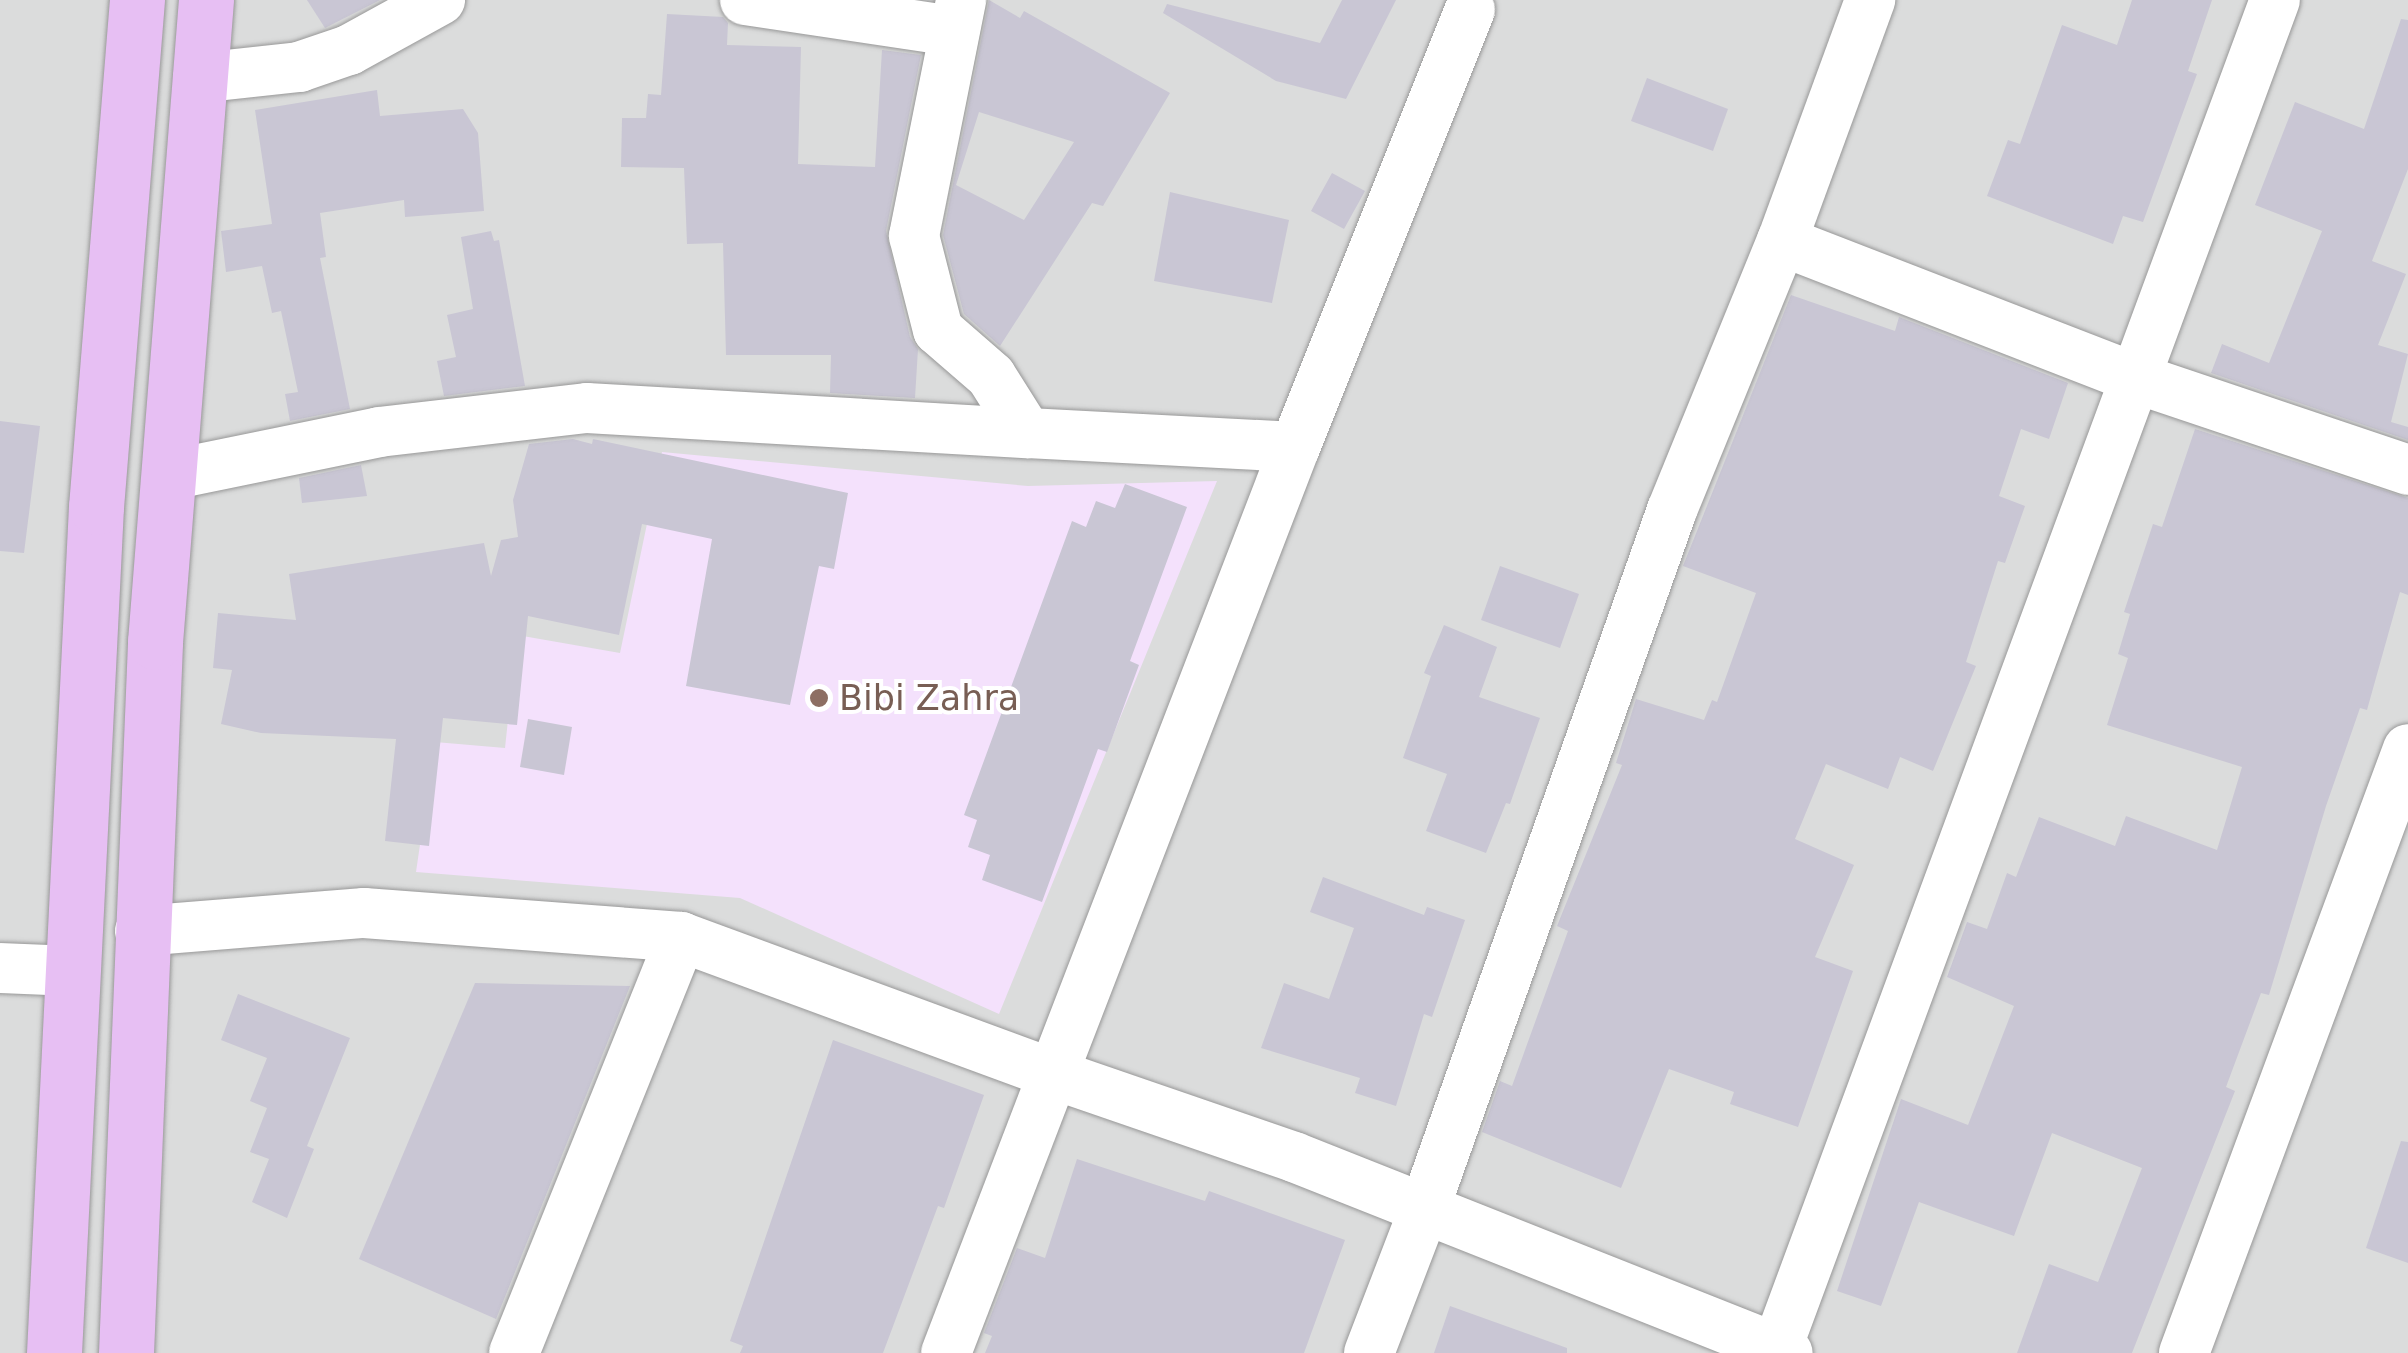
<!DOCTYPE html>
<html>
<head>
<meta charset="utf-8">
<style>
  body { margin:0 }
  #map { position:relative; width:2408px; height:1353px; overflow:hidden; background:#e9e5ee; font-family:"DejaVu Sans",sans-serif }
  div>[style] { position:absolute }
  .residential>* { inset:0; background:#dbdcdc }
  .education>* { inset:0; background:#f4e1fc }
  .building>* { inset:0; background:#c9c6d4 }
  .roads { filter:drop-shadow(0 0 2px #989898) drop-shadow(0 0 2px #989898) }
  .street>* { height:50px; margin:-25px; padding:0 25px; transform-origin:25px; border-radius:25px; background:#fff }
  .secondary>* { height:55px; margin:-27.5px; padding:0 27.5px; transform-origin:27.5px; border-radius:27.5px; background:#e7bff3 }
  .dots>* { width:28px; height:28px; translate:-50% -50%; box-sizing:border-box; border:5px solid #fff; border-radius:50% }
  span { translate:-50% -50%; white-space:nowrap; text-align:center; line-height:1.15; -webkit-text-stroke:8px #fff; paint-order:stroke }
  .education-label { font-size:35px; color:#785e54 }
  .left { translate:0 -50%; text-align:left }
</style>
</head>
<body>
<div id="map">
  <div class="residential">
    <i style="clip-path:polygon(0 0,2408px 0,2408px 1353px,0 1353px)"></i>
  </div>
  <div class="education">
    <i style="clip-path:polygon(662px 452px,1028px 486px,1217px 481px,999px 1014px,740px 898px,416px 872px,435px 742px,505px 748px,517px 635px,620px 653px)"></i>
  </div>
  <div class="building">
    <i style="clip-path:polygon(307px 0,380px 0,325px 28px)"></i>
    <i style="clip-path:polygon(evenodd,989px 0,1020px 18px,1024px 11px,1170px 93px,1103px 206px,1092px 203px,1000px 346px,964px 314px,943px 235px,989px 0,979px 112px,1074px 142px,1024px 220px,956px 185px,979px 112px)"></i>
    <i style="clip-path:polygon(1342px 0,1396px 0,1346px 99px,1276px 81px,1163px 13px,1167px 4px,1320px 43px)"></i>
    <i style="clip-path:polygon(2132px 0,2212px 0,2188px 71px,2197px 74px,2143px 222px,2123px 216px,2113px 244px,1987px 196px,2008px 140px,2020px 144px,2062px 25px,2117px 45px)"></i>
    <i style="clip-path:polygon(667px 14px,723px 17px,728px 23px,727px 45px,801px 47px,798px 164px,875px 167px,882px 50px,921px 55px,886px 231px,910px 337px,918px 349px,915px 398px,830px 393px,831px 355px,726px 355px,723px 243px,687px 244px,684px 168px,621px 167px,622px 118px,646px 118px,648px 94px,661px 95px)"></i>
    <i style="clip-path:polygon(2401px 19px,2408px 20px,2408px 169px,2372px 261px,2406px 274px,2378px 345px,2408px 354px,2391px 422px,2408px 427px,2408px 440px,2211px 373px,2222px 344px,2269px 363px,2322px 231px,2255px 205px,2295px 102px,2364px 129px)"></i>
    <i style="clip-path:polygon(1647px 78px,1728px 109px,1713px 151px,1631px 121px)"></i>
    <i style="clip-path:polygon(377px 90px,380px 116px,463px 109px,478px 133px,484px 211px,405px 217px,404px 200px,320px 213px,326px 257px,320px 258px,350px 409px,290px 421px,285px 394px,298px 392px,281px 311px,272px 313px,262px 266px,226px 272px,221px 231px,272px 224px,255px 110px)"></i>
    <i style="clip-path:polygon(1332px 173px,1365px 191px,1344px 229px,1311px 211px)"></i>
    <i style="clip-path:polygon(1170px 192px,1289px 220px,1272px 303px,1154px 281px)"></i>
    <i style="clip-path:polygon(491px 231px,494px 241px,499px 240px,525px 386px,444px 396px,437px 361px,456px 357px,447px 315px,473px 309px,461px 237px)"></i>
    <i style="clip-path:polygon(1791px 295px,1895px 331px,1899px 317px,2068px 383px,2049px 439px,2021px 429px,1999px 496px,2025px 506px,2005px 563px,1998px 561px,1966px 662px,1976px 666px,1933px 771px,1900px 757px,1888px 789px,1826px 764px,1795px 839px,1854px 865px,1815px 957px,1853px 971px,1798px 1127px,1730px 1104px,1734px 1092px,1669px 1069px,1621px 1188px,1482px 1132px,1500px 1081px,1512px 1086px,1568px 931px,1557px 926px,1622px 765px,1616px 763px,1636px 699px,1704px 720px,1712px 700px,1717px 702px,1756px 593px,1683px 566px)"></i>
    <i style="clip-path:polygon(0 421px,40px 426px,24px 553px,0 551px)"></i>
    <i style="clip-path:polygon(2195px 429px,2408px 498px,2408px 595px,2400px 592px,2367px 710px,2360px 708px,2326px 806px,2269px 995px,2261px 993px,2226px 1087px,2235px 1091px,2132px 1353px,2017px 1353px,2049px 1264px,2098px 1282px,2142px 1168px,2052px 1133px,2014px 1236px,1919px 1202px,1881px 1306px,1837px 1291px,1901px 1099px,1968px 1125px,2014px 1006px,1947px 977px,1967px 922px,1987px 929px,2007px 873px,2016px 877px,2039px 817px,2115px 846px,2126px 816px,2217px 850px,2242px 767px,2107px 725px,2128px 658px,2118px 654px,2130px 614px,2124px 612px,2153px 524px,2162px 527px)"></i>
    <i style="clip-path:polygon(573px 439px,592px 444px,593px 439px,848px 493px,834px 569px,819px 566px,790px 705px,686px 686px,712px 539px,642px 524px,619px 635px,528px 616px,517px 725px,443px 718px,429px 846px,385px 841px,396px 739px,261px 733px,221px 724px,232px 670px,213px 668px,218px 613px,296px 620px,289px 574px,484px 543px,491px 576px,501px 540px,518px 537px,513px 500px,529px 444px)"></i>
    <i style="clip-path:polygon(361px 465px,367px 496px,302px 503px,299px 478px)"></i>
    <i style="clip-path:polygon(1125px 484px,1187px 507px,1130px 661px,1139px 665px,1107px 752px,1098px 749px,1042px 902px,982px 880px,990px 855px,968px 847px,977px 820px,964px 815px,1072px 521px,1086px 527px,1096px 501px,1115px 508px)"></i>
    <i style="clip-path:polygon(1500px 566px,1579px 594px,1560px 648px,1481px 620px)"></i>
    <i style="clip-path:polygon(1444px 625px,1497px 647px,1479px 697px,1540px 718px,1510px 804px,1506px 803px,1486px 853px,1426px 831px,1447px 774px,1403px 758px,1431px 676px,1424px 673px)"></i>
    <i style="clip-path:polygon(528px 719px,572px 727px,564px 775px,520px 767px)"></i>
    <i style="clip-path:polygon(1323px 877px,1424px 915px,1427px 907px,1465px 920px,1432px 1017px,1424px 1014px,1396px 1106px,1355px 1093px,1360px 1078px,1261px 1048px,1284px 983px,1329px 999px,1354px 928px,1310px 912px)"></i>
    <i style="clip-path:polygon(475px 983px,630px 986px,496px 1319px,359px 1259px)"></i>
    <i style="clip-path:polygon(238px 994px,350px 1038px,307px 1146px,314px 1149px,287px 1218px,252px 1202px,269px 1159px,250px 1152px,267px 1108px,250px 1101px,267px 1058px,221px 1040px)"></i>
    <i style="clip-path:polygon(833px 1040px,984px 1095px,944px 1208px,938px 1206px,883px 1353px,740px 1353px,743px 1346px,730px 1341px)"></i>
    <i style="clip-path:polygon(2401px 1141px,2408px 1142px,2408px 1263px,2366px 1248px)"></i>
    <i style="clip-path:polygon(1077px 1159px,1205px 1201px,1209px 1191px,1345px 1240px,1304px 1353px,985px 1353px,992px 1336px,984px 1333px,1017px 1248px,1045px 1258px)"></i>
    <i style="clip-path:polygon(1450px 1306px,1567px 1348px,1567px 1353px,1434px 1353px)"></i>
  </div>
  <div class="roads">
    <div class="street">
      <i style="left:745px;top:0;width:209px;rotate:8.5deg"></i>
      <i style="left:198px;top:78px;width:102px;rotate:-6.2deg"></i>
      <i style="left:299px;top:67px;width:53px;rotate:-18.8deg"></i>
      <i style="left:349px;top:50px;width:104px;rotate:-28.8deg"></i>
      <i style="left:1782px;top:241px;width:382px;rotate:21.2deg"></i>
      <i style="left:2138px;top:379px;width:285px;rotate:18.6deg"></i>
      <i style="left:1295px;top:447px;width:471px;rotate:-68.2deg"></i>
      <i style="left:170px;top:475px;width:213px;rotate:-11.6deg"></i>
      <i style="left:379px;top:432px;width:209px;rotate:-6.6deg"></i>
      <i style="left:587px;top:408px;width:441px;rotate:3.3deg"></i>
      <i style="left:140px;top:931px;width:225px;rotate:-4.6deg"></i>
      <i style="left:364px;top:913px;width:318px;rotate:4.3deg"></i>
      <i style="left:681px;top:937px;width:396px;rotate:20.2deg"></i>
      <i style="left:1053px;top:1074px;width:672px;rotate:-68.9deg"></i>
      <i style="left:1295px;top:447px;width:268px;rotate:-177deg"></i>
      <i style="left:1027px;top:433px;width:67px;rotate:-122.3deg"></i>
      <i style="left:991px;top:376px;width:70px;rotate:-139deg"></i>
      <i style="left:938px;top:330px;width:97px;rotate:-104.3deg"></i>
      <i style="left:914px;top:236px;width:241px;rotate:-78.7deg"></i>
      <i style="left:0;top:968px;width:72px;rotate:2.4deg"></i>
      <i style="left:514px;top:1353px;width:448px;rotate:-68.1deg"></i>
      <i style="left:946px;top:1353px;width:299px;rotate:-69deg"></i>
      <i style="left:1053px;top:1074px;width:255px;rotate:19deg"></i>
      <i style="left:1294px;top:1157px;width:531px;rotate:21.64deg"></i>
      <i style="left:1369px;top:1353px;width:156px;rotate:-69deg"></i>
      <i style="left:1425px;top:1207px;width:739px;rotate:-70.49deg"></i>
      <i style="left:1672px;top:510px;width:291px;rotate:-67.8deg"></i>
      <i style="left:1782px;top:241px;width:257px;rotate:-69.9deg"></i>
      <i style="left:1775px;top:1353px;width:1442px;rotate:-69.72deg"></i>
      <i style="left:2184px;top:1353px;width:644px;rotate:-69.65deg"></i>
    </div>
    <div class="secondary">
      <i style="left:54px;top:1353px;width:847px;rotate:-87.16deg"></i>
      <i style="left:96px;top:507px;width:509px;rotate:-85.38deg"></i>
      <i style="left:126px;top:1353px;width:712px;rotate:-87.66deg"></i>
      <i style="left:155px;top:642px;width:644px;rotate:-85.46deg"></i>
    </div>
  </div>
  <div class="dots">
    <i style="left:819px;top:698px;background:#8d6e63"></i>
  </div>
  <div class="education-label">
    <span class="left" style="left:839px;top:698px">Bibi Zahra</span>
  </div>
</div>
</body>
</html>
